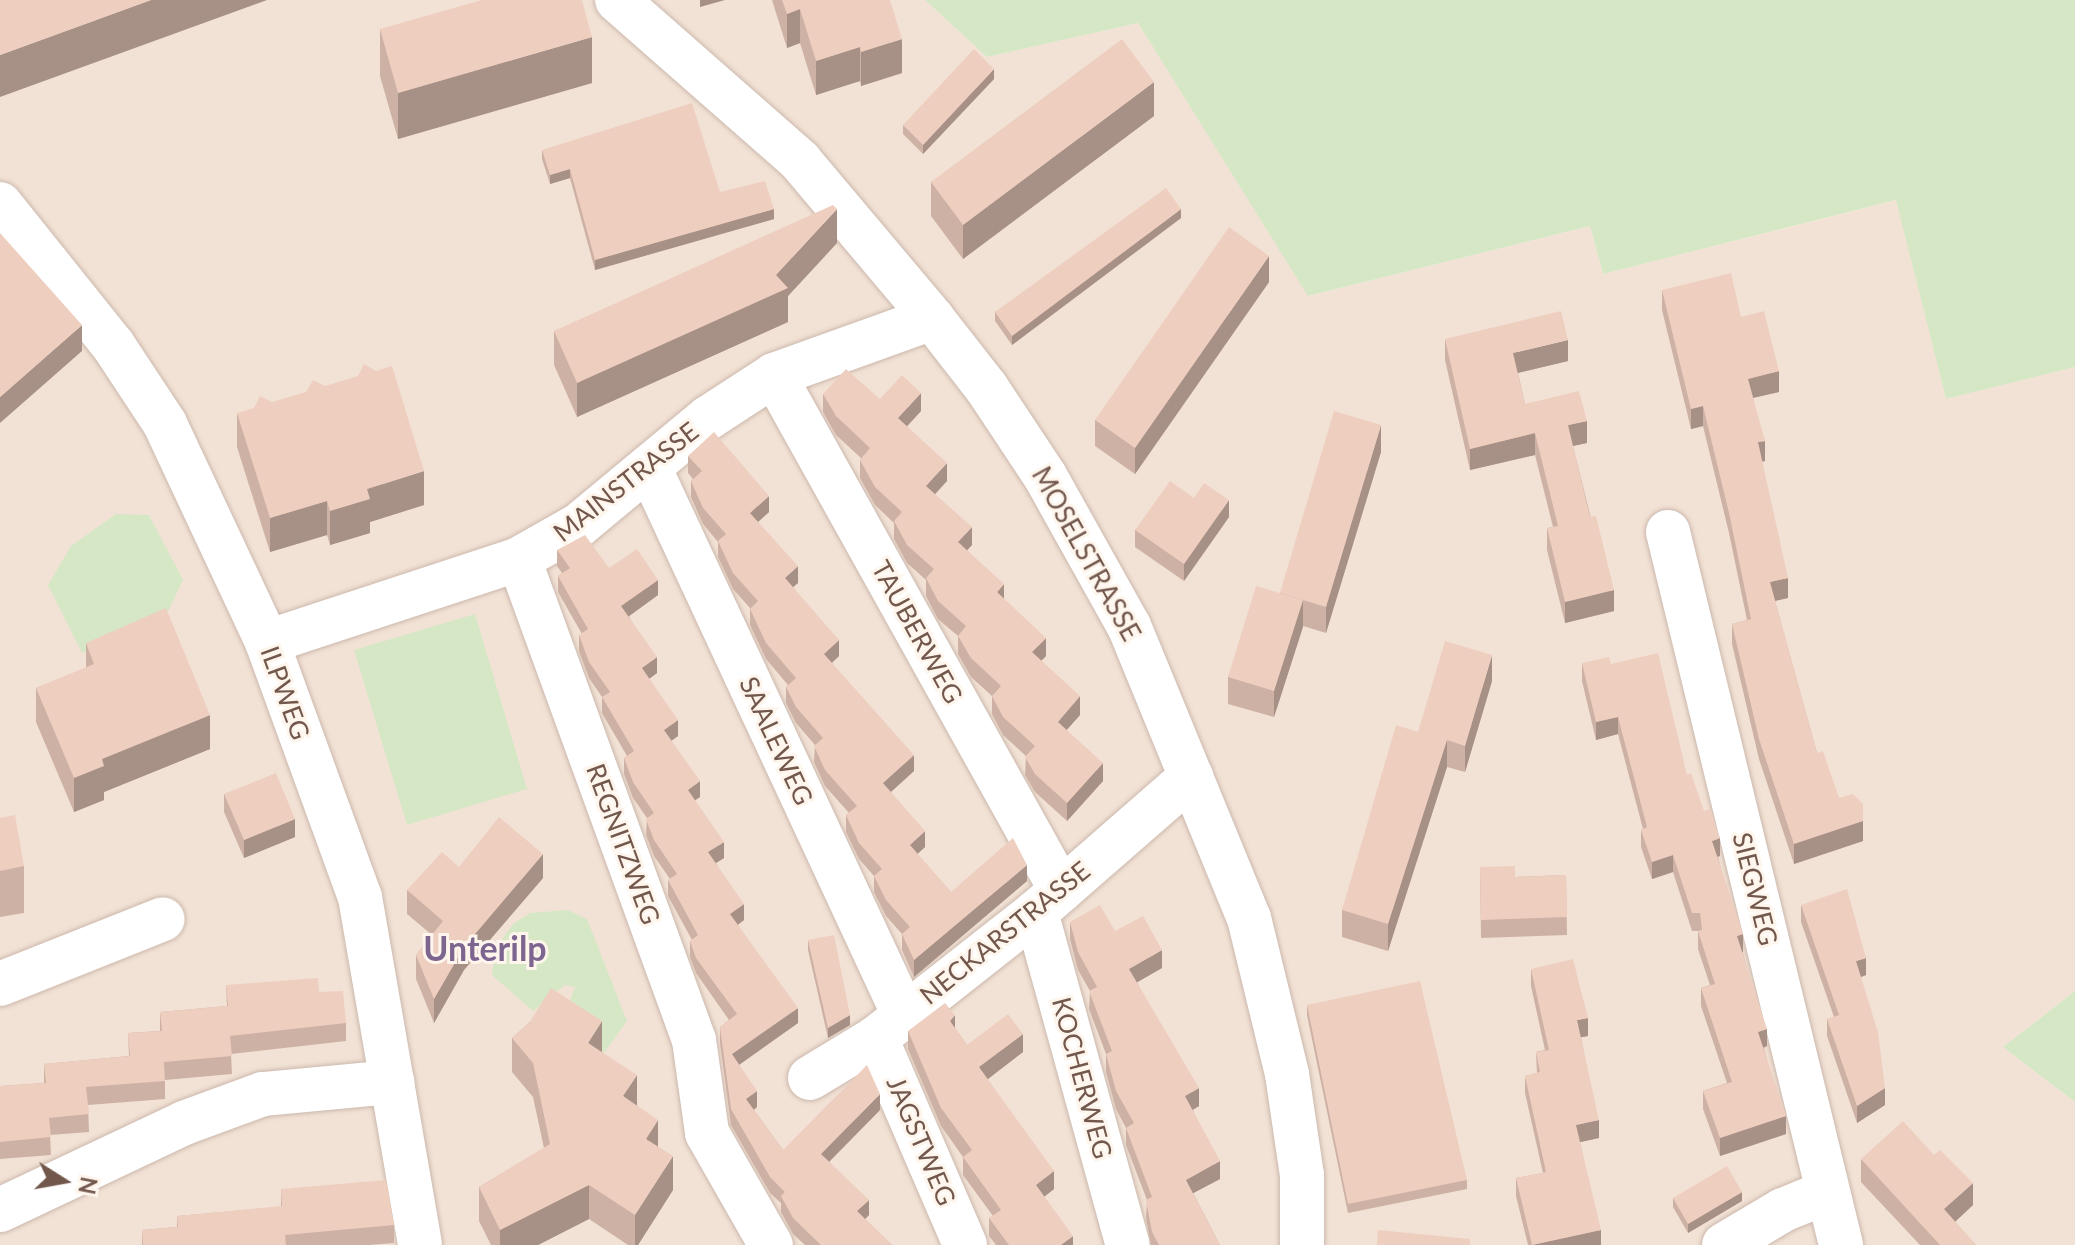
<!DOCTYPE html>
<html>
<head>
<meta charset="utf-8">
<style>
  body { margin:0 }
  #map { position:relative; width:2075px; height:1245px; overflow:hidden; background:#fbf1e6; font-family:Lato,sans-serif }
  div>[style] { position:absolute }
  .residential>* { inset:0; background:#f2e2d5 }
  .green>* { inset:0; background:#d6e7c5 }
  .roads { filter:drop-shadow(0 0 2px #ccb8ad) drop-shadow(0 0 2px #ccb8ad) }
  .minor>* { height:44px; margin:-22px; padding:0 22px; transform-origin:22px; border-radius:22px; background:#fff }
  .wall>* { inset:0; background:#cdb1a4 }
  .shaded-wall>* { inset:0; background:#a79086 }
  .building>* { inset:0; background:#eecebf }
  span { translate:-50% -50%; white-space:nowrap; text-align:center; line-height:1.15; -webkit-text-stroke:6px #fef5ec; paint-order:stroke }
  .street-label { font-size:26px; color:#72574d }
  .district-label { font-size:34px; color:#7c658e; font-weight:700 }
  .north { position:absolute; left:24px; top:1141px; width:80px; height:80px; -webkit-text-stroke:6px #fef5ec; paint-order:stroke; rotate:101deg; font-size:22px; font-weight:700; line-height:32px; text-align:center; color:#72574d }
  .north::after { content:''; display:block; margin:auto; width:28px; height:36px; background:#72574d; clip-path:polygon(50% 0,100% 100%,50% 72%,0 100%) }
</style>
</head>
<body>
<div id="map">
  <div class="residential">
    <i style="clip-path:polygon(0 0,925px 0,987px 57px,1138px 23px,1309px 296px,1590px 226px,1603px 274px,1897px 200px,1946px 399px,2075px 367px,2075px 991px,2003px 1047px,2075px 1102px,2075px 1245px,0 1245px)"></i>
  </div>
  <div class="green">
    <i style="clip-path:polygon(925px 0,2075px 0,2075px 367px,1946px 399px,1896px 200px,1603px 274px,1590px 226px,1308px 296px,1138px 23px,987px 57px)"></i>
    <i style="clip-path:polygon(116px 514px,149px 515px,183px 580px,162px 624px,82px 653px,48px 585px,71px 546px)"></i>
    <i style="clip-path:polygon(475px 614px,527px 789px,407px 825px,354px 650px)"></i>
    <i style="clip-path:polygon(568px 910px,587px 919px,627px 1021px,604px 1053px,562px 1021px,575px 987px,565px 985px,533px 1011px,492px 975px,496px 948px,513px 924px,530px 913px)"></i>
    <i style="clip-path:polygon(2075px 991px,2075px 1102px,2003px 1047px)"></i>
  </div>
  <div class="roads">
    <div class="minor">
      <i style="left:617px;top:0;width:244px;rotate:41.3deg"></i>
      <i style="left:800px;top:161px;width:205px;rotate:49.9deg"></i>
      <i style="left:932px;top:318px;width:88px;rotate:52deg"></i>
      <i style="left:986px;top:387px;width:107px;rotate:56.5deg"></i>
      <i style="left:1045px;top:476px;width:172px;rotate:60.8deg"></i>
      <i style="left:1129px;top:626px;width:316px;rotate:67.7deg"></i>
      <i style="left:1249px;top:918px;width:161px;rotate:76.3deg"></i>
      <i style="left:1287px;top:1074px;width:102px;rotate:81.6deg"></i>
      <i style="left:1302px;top:1175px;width:70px;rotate:90deg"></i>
      <i style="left:0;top:204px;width:181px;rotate:51.3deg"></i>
      <i style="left:113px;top:345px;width:95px;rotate:56.6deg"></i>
      <i style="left:165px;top:424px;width:241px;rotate:64.9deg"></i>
      <i style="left:267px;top:642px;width:271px;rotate:70deg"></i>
      <i style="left:360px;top:897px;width:353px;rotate:80.2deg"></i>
      <i style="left:774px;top:375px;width:590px;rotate:60.87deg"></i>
      <i style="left:649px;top:467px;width:604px;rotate:65.05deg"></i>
      <i style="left:1668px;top:532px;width:734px;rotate:76.36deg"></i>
      <i style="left:519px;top:559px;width:512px;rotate:70.01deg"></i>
      <i style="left:694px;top:1040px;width:94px;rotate:82deg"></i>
      <i style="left:707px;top:1133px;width:129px;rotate:60.3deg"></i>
      <i style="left:267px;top:642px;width:265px;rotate:-18.2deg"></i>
      <i style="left:519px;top:559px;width:69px;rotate:-29.5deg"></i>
      <i style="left:579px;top:525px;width:168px;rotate:-39.7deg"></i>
      <i style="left:708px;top:418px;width:79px;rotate:-33.1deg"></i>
      <i style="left:774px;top:375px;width:168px;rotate:-19.8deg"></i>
      <i style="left:1036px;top:912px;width:345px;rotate:74.6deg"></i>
      <i style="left:0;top:984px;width:175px;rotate:-21.7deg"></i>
      <i style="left:876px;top:1038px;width:225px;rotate:66.7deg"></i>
      <i style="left:810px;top:1078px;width:77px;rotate:-31.2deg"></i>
      <i style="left:876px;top:1038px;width:204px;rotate:-38.2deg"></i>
      <i style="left:1036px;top:912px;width:206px;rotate:-41.1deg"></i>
      <i style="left:0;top:1210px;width:204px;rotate:-25.3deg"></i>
      <i style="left:184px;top:1123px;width:84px;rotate:-20.2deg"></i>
      <i style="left:263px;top:1094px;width:130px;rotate:-5.3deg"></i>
      <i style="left:1724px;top:1245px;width:69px;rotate:-30.7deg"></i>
      <i style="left:1783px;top:1210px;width:48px;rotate:-22.2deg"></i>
    </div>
  </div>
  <div class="wall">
    <i style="clip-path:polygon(772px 0,872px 0,902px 73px,861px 86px,860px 81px,816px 95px,800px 43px,787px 48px)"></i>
    <i style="clip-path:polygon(380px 29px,592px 83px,398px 139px,380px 76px)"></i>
    <i style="clip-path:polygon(994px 79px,923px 154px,903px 134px,903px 125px)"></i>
    <i style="clip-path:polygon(1154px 116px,963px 259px,931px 216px,931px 182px)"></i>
    <i style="clip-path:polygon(542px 150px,720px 192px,774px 219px,595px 270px,570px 178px,550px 184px,542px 159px)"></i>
    <i style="clip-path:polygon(1181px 218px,1012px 345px,995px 321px,995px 312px)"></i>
    <i style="clip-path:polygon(837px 243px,788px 296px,788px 322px,577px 417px,554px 365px,554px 331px)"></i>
    <i style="clip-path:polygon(1269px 282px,1135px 474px,1095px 446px,1095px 420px)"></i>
    <i style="clip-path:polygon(1662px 290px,1741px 317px,1779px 392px,1753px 398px,1765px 461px,1762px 462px,1788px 598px,1775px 601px,1817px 753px,1839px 798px,1863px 841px,1794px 864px,1759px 759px,1732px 644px,1732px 624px,1747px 620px,1729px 533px,1703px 426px,1691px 429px,1662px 310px)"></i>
    <i style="clip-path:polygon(1445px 339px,1568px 361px,1518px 373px,1525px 404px,1587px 443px,1573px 446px,1614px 611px,1565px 623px,1547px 550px,1547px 528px,1553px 527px,1535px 455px,1470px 470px,1445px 360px)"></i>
    <i style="clip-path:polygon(823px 394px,880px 399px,921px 411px,907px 426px,947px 481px,935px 494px,972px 545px,967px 550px,1046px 656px,1041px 661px,1080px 715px,1066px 730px,1103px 781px,1067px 821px,1035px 792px,1025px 775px,1026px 756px,1003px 735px,992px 714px,992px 696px,971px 677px,958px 654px,958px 636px,938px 619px,926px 596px,926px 580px,907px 563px,894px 539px,894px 523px,875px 505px,860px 478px,860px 460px,861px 458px,836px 435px,823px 412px)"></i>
    <i style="clip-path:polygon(237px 413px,424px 505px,370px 522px,370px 533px,330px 545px,327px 535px,270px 552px,237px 447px)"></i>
    <i style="clip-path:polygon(1381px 452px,1326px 633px,1303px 626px,1274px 717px,1228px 704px,1228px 677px,1280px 593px)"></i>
    <i style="clip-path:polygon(688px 456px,769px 512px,758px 522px,798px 583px,793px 587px,839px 656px,832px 663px,914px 771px,891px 792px,925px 847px,917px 854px,951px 892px,1027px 881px,914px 977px,902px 950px,902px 934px,886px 916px,874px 892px,874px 876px,859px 859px,846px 832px,846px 815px,849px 813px,825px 786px,814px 762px,815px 745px,796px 723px,786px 703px,786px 687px,788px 685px,766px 659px,750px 625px,750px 608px,733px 589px,718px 557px,718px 542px,703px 524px,691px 497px,691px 481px,693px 479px,688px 473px)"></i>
    <i style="clip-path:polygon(1194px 498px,1229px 517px,1184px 581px,1135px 547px,1135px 530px)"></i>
    <i style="clip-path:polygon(557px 550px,609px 568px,658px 595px,629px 616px,657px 673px,649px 679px,678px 736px,671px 741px,700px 797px,695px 800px,724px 858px,716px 863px,744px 920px,738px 925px,798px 1023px,739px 1064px,757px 1107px,754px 1110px,783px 1150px,880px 1110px,829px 1162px,869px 1215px,865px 1219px,892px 1245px,805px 1245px,793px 1234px,781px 1212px,781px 1203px,770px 1193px,731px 1125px,720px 1043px,720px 1027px,729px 1020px,696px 973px,690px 957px,690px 941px,692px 940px,668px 896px,668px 880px,670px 879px,654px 856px,646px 835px,647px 818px,633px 798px,624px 774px,624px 758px,627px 756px,602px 713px,602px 697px,589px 678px,579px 651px,579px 635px,582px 634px,558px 592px,558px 576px,562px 573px,557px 566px)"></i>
    <i style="clip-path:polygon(86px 643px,210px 749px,104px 792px,104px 800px,74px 812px,36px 722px,36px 688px,86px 668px)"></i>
    <i style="clip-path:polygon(1582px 663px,1611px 664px,1687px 775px,1720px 856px,1718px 857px,1767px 1046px,1764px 1048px,1786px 1134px,1720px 1156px,1703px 1109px,1703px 1091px,1727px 1083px,1701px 1006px,1701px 988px,1710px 985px,1698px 949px,1698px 931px,1700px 931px,1692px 931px,1673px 872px,1652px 879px,1641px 847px,1641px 830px,1643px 829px,1618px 734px,1596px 740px,1582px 681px)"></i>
    <i style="clip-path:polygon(1492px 681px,1465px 772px,1447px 767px,1388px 951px,1342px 937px,1342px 910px,1418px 732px)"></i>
    <i style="clip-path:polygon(224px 794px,295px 837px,244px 858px,224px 812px)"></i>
    <i style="clip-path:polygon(0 818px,24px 866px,24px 913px,0 917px)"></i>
    <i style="clip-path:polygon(1480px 867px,1515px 877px,1566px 875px,1567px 935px,1481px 938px)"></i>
    <i style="clip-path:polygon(543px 878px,464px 970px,434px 1023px,416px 979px,416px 955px,432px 935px,407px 914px,407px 890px)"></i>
    <i style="clip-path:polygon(1801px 905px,1866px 975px,1861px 977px,1885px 1105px,1857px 1123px,1827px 1036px,1827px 1019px,1834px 1017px,1801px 922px)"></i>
    <i style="clip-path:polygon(1070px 922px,1115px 931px,1162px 968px,1137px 982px,1199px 1106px,1193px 1110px,1220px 1179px,1193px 1193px,1220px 1245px,1151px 1245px,1146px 1218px,1147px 1200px,1126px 1145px,1126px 1128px,1116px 1109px,1106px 1072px,1106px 1054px,1089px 1009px,1090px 991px,1078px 970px,1070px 939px)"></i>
    <i style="clip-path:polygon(808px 940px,850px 1025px,828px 1038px,808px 950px)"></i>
    <i style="clip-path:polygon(1531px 969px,1588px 1036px,1581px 1037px,1599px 1138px,1580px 1142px,1601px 1245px,1528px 1245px,1516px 1196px,1516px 1178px,1543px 1173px,1525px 1093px,1525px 1076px,1537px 1073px,1536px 1052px,1545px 1050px,1531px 986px)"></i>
    <i style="clip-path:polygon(226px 985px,319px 992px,346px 1023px,346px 1041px,231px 1054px,232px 1074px,165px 1080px,165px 1099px,88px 1105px,89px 1132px,50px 1135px,51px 1155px,0 1159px,0 1086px,44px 1083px,44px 1064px,129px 1056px,128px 1033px,160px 1031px,160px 1012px,227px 1006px)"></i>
    <i style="clip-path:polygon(1307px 1005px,1467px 1180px,1467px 1189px,1348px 1213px,1307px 1015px)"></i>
    <i style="clip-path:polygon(530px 1022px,602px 1052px,637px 1105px,658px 1147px,673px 1190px,638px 1245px,628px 1245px,589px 1219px,538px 1245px,491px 1245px,479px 1221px,479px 1187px,544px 1148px,533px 1097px,512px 1072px,512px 1038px)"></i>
    <i style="clip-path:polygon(955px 1028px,967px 1045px,1023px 1052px,987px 1079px,1054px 1189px,1044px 1197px,1073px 1245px,996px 1245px,989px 1236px,989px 1218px,993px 1216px,963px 1175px,963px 1157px,941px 1126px,908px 1049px,908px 1031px)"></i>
    <i style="clip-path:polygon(1861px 1159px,1973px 1205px,1955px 1222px,1976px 1245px,1920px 1245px,1861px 1182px)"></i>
    <i style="clip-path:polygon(281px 1189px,394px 1225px,394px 1243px,369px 1245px,142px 1245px,142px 1230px,177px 1227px,177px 1216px,281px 1207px)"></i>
    <i style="clip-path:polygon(1673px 1198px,1742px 1201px,1688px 1233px,1673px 1207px)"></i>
  </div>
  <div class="shaded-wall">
    <i style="clip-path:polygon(151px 0,267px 0,0 97px,0 55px)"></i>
    <i style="clip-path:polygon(700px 0,725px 0,700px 7px)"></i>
    <i style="clip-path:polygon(800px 9px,800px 43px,787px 48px,787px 14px)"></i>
    <i style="clip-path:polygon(592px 37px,592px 83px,398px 139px,398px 93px)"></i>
    <i style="clip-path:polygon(902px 39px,902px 73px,861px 86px,861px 52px)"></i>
    <i style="clip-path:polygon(860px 47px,860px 81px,816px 95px,816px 61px)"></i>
    <i style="clip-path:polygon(994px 69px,994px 79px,923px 154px,923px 145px)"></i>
    <i style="clip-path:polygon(1154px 82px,1154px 116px,963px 259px,963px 225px)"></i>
    <i style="clip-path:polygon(570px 169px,570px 178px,550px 184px,550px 175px)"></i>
    <i style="clip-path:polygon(774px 209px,774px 219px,595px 270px,595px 260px)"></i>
    <i style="clip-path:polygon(837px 209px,837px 243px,788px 296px,788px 322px,577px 417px,577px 383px,776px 275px)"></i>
    <i style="clip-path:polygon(1181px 209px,1181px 218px,1012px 345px,1012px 336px)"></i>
    <i style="clip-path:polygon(1269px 256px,1269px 282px,1135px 474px,1135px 448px)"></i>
    <i style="clip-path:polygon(82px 325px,82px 351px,0 423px,0 397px)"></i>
    <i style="clip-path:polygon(1568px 340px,1568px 361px,1513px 374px,1513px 353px)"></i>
    <i style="clip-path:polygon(1779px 371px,1779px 392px,1748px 399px,1748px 379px)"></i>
    <i style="clip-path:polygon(921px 393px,921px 411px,898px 436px,898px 418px)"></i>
    <i style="clip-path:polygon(1703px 406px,1703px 426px,1691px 429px,1691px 409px)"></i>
    <i style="clip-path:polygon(1587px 421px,1587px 443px,1568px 447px,1568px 425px)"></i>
    <i style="clip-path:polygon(1381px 425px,1381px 452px,1326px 633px,1326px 607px)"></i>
    <i style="clip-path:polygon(1535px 433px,1535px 455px,1470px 470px,1470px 449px)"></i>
    <i style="clip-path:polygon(1765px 441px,1765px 461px,1758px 462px,1758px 442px)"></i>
    <i style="clip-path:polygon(947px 463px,947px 481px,926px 504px,926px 486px)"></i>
    <i style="clip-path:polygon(424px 471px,424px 505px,370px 522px,370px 533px,330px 545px,330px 511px,367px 489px)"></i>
    <i style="clip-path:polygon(769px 496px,769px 512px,750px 529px,750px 513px)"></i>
    <i style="clip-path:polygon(1229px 500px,1229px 517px,1184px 581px,1184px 564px)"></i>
    <i style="clip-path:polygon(327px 501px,327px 535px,270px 552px,270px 518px)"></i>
    <i style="clip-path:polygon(972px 527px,972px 545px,958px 560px,958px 542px)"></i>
    <i style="clip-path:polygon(798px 566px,798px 583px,785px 594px,785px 578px)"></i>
    <i style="clip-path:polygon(1788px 578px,1788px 598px,1770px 602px,1770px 582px)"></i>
    <i style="clip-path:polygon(658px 580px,658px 595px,621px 622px,621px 606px)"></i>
    <i style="clip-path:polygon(1004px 584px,1004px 603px,997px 592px)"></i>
    <i style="clip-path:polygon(1614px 590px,1614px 611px,1565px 623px,1565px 602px)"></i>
    <i style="clip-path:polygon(1303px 600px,1303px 627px,1274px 717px,1274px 691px)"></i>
    <i style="clip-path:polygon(1046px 638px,1046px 656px,1032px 670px,1032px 652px)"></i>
    <i style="clip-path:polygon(839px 640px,839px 656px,824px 670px,824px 654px)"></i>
    <i style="clip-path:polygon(1492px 655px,1492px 681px,1465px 772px,1465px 746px)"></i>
    <i style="clip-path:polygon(657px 657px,657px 673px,642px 684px,642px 668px)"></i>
    <i style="clip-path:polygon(1080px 696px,1080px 715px,1058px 740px,1058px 722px)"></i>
    <i style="clip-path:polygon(210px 715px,210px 749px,104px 792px,104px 800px,74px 812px,74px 778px,102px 759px)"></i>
    <i style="clip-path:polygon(1618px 717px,1618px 734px,1596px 740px,1596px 722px)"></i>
    <i style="clip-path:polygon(678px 720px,678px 736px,664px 746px,664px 730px)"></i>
    <i style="clip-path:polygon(1447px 740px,1447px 767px,1388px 951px,1388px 924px)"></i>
    <i style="clip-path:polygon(914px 755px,914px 771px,883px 799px,883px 783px)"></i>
    <i style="clip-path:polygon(1103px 763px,1103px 781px,1067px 821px,1067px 803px)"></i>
    <i style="clip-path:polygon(700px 781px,700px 797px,688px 805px,688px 790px)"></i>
    <i style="clip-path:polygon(1863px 804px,1863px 841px,1794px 864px,1794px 844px)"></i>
    <i style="clip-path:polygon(295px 819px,295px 837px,244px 858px,244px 840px)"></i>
    <i style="clip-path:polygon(925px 831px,925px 847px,910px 861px,910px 845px)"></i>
    <i style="clip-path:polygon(1720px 838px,1720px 856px,1712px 858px,1712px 841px)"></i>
    <i style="clip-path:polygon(724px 842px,724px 858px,708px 868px,708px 852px)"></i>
    <i style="clip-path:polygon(543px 854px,543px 878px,464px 970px,434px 1023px,434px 999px,464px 947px)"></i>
    <i style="clip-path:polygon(1673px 855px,1673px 872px,1652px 879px,1652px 862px)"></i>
    <i style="clip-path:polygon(1027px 865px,1027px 881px,914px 977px,914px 960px)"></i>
    <i style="clip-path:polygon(744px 904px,744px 920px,730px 930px,730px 914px)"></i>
    <i style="clip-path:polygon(1743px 934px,1743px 952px,1737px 953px,1737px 936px)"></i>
    <i style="clip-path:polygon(1162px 950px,1162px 968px,1129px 987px,1129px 969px)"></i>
    <i style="clip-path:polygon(1866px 958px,1866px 975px,1856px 979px,1856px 961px)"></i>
    <i style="clip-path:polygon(798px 1008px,798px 1023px,732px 1070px,732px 1054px)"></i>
    <i style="clip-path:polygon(850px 1015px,850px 1025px,828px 1038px,828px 1028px)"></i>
    <i style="clip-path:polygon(955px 1015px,955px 1033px,950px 1021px)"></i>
    <i style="clip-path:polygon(1588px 1018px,1588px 1036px,1577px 1038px,1577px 1020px)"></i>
    <i style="clip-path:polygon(602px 1021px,602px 1055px,588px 1043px)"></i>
    <i style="clip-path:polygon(1767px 1029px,1767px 1046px,1758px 1049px,1758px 1032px)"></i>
    <i style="clip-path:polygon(1023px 1034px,1023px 1052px,979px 1086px,979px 1067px)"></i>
    <i style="clip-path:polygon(637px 1075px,637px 1109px,623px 1096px)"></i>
    <i style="clip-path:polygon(1199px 1088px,1199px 1106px,1185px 1114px,1185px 1096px)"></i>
    <i style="clip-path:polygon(1885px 1088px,1885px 1105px,1857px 1123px,1857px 1106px)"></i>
    <i style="clip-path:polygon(757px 1091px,757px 1107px,746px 1115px,746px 1099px)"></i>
    <i style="clip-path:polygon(880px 1094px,880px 1110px,821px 1170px,821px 1154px)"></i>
    <i style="clip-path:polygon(1786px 1116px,1786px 1134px,1720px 1156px,1720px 1138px)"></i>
    <i style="clip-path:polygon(658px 1120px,658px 1154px,646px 1139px)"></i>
    <i style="clip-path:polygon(1599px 1120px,1599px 1138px,1576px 1143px,1576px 1125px)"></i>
    <i style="clip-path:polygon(673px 1156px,673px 1190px,638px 1245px,635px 1245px,635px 1215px)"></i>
    <i style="clip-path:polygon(1220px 1161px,1220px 1179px,1186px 1197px,1186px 1180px)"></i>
    <i style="clip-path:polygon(1054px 1171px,1054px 1189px,1036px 1203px,1036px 1185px)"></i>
    <i style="clip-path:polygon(1973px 1183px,1973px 1205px,1944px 1232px,1944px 1209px)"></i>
    <i style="clip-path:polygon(589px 1185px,589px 1219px,538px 1245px,500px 1245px,500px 1230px)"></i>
    <i style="clip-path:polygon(1742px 1192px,1742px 1201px,1688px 1233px,1688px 1224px)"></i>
    <i style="clip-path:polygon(869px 1200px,869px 1215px,857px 1227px,857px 1211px)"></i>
    <i style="clip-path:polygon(1601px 1230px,1601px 1245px,1532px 1245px)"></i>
    <i style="clip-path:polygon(1073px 1236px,1073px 1245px,1061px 1245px)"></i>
  </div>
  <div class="building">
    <i style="clip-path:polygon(0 0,151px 0,0 55px)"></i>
    <i style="clip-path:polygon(482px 0,582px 0,592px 37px,398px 93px,380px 29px)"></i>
    <i style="clip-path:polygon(782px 0,890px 0,902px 39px,861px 52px,860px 47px,816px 61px,800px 9px,787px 14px)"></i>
    <i style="clip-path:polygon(1122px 39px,1154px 82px,963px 225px,931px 182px)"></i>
    <i style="clip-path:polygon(974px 49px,994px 69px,923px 145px,903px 125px)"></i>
    <i style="clip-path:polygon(692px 103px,720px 192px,765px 181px,774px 209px,595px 260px,570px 169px,550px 175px,542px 150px)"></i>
    <i style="clip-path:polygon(1166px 188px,1181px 209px,1012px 336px,995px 312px)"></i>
    <i style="clip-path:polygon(833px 205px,837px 209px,776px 275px,788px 288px,577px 383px,554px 331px)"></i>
    <i style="clip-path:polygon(1229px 227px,1269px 256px,1135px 448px,1095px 420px)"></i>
    <i style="clip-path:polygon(0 233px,82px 325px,0 397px)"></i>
    <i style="clip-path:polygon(1731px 273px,1741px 317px,1764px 311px,1779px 371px,1748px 379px,1765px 441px,1758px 442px,1788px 578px,1770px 582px,1817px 753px,1823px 751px,1839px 798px,1853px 794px,1863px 804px,1863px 821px,1794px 844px,1759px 739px,1732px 624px,1751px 619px,1729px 513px,1703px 406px,1691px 409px,1662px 290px)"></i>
    <i style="clip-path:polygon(1561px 311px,1568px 340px,1513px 353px,1525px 404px,1579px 391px,1587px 421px,1568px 425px,1590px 517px,1596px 516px,1614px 590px,1565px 602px,1547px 528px,1558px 526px,1535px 433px,1470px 449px,1445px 339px)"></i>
    <i style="clip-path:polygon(364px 364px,376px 371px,392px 366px,424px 471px,367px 489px,370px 499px,330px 511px,327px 501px,270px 518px,237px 413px,254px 408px,260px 396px,272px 402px,306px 392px,313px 380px,325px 386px,358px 376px)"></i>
    <i style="clip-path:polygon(846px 369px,880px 399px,902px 375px,921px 393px,898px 418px,947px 463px,926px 486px,972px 527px,958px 542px,1004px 584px,997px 592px,1046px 638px,1032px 652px,1080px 696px,1058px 722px,1103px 763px,1067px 803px,1035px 774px,1025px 757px,1035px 746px,1003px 717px,992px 696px,1001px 686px,971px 658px,958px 636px,966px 626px,938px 601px,926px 578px,934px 569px,907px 545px,894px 521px,902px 512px,875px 487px,860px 460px,870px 448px,836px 416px,823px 394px)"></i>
    <i style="clip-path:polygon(1334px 411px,1381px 425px,1326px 607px,1280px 593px)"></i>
    <i style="clip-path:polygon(714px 432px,769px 496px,750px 513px,798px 566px,785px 578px,839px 640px,824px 654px,914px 755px,883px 783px,925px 831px,910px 845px,951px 892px,1013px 838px,1027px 865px,914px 960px,902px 934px,910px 927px,886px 900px,874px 876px,882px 869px,859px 843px,846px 815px,857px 806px,825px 770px,814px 746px,823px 738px,796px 707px,786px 687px,796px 678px,766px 643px,750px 609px,758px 601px,733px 573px,718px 541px,726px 534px,703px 508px,691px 481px,702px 471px,688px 456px)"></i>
    <i style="clip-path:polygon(1170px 481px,1194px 498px,1204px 483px,1229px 500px,1184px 564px,1135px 530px)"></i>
    <i style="clip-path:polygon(585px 535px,609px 568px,637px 549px,658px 580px,621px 606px,657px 657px,642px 668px,678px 720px,664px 730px,700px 781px,688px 790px,724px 842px,708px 852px,744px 904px,730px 914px,798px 1008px,732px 1054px,757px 1091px,746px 1099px,783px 1150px,867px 1065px,880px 1094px,821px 1154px,869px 1200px,857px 1211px,892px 1245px,821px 1245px,793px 1218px,781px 1196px,785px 1192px,770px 1177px,731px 1109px,720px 1027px,737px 1014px,696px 958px,690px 941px,698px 935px,668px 880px,677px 874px,654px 840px,646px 819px,654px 813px,633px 782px,624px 758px,634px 751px,602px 697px,610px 692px,589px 662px,579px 635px,588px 629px,558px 576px,570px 568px,557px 550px)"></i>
    <i style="clip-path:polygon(1256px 586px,1303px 600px,1274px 691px,1228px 677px)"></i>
    <i style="clip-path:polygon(166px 608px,210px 715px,102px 759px,104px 766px,74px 778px,36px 688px,94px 664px,86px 643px)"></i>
    <i style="clip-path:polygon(1445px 641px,1492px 655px,1465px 746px,1447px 740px,1388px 924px,1342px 910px,1396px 725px,1418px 732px)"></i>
    <i style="clip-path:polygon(1658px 653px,1687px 775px,1691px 773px,1704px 811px,1710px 809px,1720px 838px,1712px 841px,1743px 934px,1737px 936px,1767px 1029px,1758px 1032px,1786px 1116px,1720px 1138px,1703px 1091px,1732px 1082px,1701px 988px,1715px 984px,1698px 931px,1702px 930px,1700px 913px,1692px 913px,1673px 855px,1652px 862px,1641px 830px,1647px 827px,1618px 717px,1596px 722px,1582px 663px,1609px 657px,1611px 664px)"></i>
    <i style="clip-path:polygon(276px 773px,295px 819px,244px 840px,224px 794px)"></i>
    <i style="clip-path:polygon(15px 815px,24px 866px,0 871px,0 818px)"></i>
    <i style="clip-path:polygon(499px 817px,543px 854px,464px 947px,434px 999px,416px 955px,443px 921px,407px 890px,442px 852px,459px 867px)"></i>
    <i style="clip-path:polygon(1515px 866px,1515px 877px,1566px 875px,1567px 917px,1481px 920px,1480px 867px)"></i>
    <i style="clip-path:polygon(1847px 889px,1866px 958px,1856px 961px,1878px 1032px,1885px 1088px,1857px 1106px,1827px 1019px,1839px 1015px,1801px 905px)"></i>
    <i style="clip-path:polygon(1100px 905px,1115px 931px,1143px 916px,1162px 950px,1129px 969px,1199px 1088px,1185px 1096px,1220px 1161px,1186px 1180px,1220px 1245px,1159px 1245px,1152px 1232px,1146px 1200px,1152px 1197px,1126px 1128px,1134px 1123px,1116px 1091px,1106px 1054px,1112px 1051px,1089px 991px,1097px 987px,1078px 952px,1070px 922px)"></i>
    <i style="clip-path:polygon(834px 935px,850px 1015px,828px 1028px,808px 940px)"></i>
    <i style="clip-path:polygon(1573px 959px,1588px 1018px,1577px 1020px,1599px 1120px,1576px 1125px,1601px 1230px,1532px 1245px,1516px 1178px,1546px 1172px,1525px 1076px,1540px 1072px,1536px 1052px,1549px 1050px,1531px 969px)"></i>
    <i style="clip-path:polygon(318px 978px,319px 992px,343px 991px,346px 1023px,230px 1036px,232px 1056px,164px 1062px,165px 1081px,86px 1087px,89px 1114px,49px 1118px,51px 1137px,0 1142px,0 1086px,46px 1083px,44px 1064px,130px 1056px,128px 1033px,162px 1031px,160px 1012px,228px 1006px,226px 985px)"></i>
    <i style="clip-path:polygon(1420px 981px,1467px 1180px,1348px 1204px,1307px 1005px)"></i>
    <i style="clip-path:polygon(551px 988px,602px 1021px,588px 1043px,637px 1075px,623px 1096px,658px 1120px,646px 1139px,673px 1156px,635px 1215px,589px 1185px,500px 1230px,479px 1187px,550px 1144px,533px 1063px,512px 1038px,530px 1022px)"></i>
    <i style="clip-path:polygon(945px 1003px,955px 1015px,950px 1021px,967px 1045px,1008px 1014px,1023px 1034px,979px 1067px,1054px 1171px,1036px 1185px,1073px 1236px,1061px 1245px,1009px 1245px,989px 1218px,1001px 1210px,963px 1157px,972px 1150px,941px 1108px,908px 1031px)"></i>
    <i style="clip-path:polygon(1903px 1121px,1934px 1155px,1940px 1150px,1973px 1183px,1944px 1209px,1976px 1245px,1940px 1245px,1861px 1159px)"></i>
    <i style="clip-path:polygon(1727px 1166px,1742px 1192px,1688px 1224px,1673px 1198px)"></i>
    <i style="clip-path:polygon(386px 1180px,394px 1225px,285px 1235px,286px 1245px,143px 1245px,142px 1230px,178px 1227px,177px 1216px,282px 1206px,281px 1189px)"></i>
    <i style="clip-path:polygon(1378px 1230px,1470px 1239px,1470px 1245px,1377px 1245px)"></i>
  </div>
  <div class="street-label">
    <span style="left:626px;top:482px;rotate:-38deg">MAINSTRASSE</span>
    <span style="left:1086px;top:554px;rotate:61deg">MOSELSTRASSE</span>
    <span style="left:917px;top:632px;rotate:61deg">TAUBERWEG</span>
    <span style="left:285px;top:693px;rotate:70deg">ILPWEG</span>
    <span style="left:776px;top:741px;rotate:65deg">SAALEWEG</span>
    <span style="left:623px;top:844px;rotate:70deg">REGNITZWEG</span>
    <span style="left:1755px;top:889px;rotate:76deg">SIEGWEG</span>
    <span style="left:1005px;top:933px;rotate:-39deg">NECKARSTRASSE</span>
    <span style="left:1082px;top:1078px;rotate:75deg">KOCHERWEG</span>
    <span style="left:921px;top:1141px;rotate:67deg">JAGSTWEG</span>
  </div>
  <div class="district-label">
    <span style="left:485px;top:948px">Unterilp</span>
  </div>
  <div class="north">N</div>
</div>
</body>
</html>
